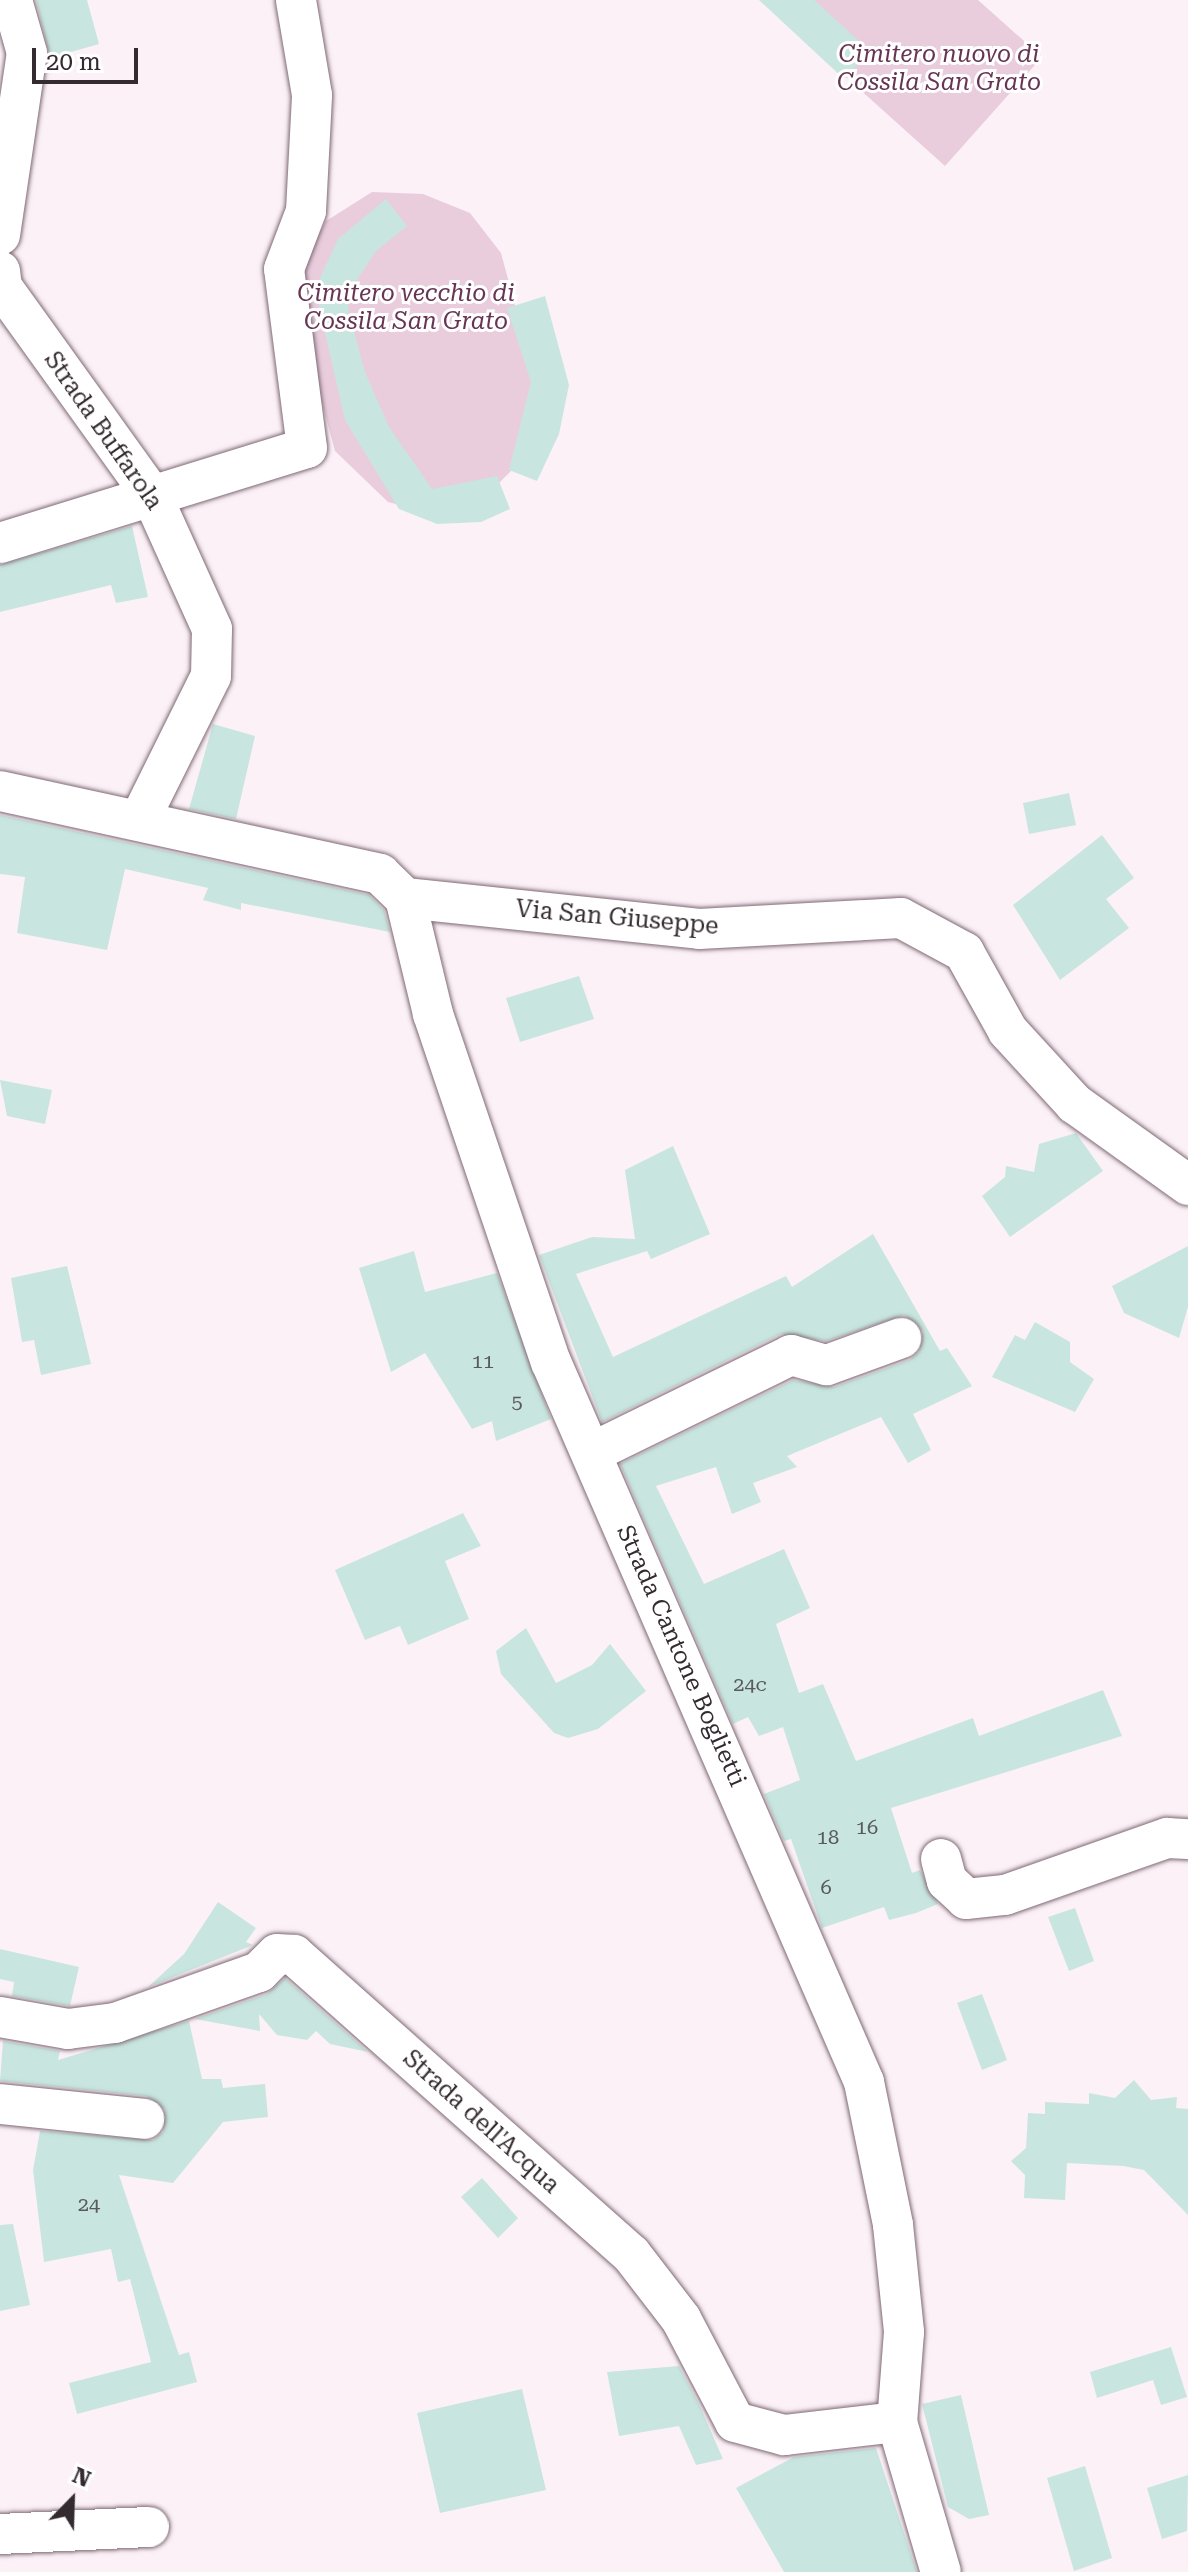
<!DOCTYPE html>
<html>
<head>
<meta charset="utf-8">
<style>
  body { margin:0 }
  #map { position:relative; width:1188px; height:2572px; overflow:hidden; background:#fcf1f7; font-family:"Roboto Serif",serif }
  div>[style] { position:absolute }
  .green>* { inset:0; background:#e9cddc }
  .building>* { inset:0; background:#c8e6df }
  .roads { filter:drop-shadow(0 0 2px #7f6975) drop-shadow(0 0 2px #7f6975) }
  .minor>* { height:40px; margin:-20px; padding:0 20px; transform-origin:20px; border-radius:20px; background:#fff }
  span { translate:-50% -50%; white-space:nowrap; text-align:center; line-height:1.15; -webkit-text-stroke:6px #fff; paint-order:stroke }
  .number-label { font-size:20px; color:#595a5c }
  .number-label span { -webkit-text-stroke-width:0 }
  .park-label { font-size:24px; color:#673553; font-style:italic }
  .street-label { font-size:24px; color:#342b30 }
  .north { position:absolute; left:32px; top:2460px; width:80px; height:80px; -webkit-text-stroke:6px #fff; paint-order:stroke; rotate:23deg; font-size:22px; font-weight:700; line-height:32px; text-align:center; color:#342b30 }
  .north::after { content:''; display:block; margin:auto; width:28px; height:36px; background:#342b30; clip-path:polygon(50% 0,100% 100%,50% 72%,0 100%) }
  .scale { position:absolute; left:32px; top:48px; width:106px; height:36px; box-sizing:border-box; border:4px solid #342b30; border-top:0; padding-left:10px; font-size:24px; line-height:28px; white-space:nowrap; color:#342b30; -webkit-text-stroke:6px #fff; paint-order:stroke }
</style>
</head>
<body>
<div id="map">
  <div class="green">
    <i style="clip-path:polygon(760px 0,978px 0,1042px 57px,945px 166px)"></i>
    <i style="clip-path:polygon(372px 192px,423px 194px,470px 213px,501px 253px,535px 380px,517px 465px,488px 494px,423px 511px,388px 502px,335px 451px,296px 306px,303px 263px,326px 221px)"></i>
  </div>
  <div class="building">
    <i style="clip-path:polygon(36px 0,87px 0,99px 44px,50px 58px)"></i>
    <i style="clip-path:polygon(759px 0,814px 0,870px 51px,844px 79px)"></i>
    <i style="clip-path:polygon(386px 199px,407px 226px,376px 251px,351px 289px,348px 310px,365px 372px,389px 427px,432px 489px,497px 476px,510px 509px,481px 522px,437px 524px,399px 509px,345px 420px,315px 289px,338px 239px)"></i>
    <i style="clip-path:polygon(545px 296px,569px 385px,559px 434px,537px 481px,509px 470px,531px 382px,507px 308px)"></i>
    <i style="clip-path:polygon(132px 526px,148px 597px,116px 603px,111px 585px,0 612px,0 565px)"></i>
    <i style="clip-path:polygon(213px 724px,255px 736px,236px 819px,189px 809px)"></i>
    <i style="clip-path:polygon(1069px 793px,1076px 825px,1029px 834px,1023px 803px)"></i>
    <i style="clip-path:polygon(0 815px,369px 895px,384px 910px,390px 932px,241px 903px,241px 910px,203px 900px,208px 888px,125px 869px,107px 950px,17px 933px,25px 877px,0 874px)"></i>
    <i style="clip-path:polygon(1102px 835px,1134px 878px,1106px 899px,1129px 928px,1060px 980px,1013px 905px)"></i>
    <i style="clip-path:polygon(579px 976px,594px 1019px,520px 1042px,506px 998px)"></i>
    <i style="clip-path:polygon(0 1080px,52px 1090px,45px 1124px,7px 1116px)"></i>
    <i style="clip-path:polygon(1076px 1133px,1103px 1171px,1010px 1237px,982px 1196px,1005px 1177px,1006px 1166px,1034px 1172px,1039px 1144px)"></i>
    <i style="clip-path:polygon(673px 1146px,710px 1234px,651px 1259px,647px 1251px,576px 1274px,613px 1357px,786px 1276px,792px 1287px,873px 1234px,940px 1351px,947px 1348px,972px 1386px,913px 1414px,931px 1450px,908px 1463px,881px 1417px,787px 1456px,797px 1467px,753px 1483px,761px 1502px,732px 1514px,716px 1467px,656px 1486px,704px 1584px,784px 1549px,810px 1608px,776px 1624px,799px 1693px,823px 1684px,856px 1761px,973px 1718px,979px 1736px,1103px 1690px,1122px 1736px,891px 1808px,912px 1873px,920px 1870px,938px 1904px,916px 1913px,889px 1920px,884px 1907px,822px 1928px,791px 1839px,784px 1841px,764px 1794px,800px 1780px,783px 1727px,759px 1736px,748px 1717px,733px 1724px,620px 1464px,793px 1380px,834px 1387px,909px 1360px,919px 1352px,923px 1331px,904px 1315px,826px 1341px,781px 1334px,602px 1422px,539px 1255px,592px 1237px,635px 1239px,625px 1170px)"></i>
    <i style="clip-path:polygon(1188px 1246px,1188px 1307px,1179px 1338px,1124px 1313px,1112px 1286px)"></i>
    <i style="clip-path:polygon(414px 1251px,425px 1292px,497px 1273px,551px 1419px,496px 1441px,492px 1421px,472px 1429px,425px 1353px,391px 1372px,359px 1268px)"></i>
    <i style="clip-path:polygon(67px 1266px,91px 1364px,41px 1375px,34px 1340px,22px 1342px,11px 1278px)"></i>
    <i style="clip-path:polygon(1035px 1322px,1070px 1342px,1070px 1362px,1094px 1379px,1075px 1412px,992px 1377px,1015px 1335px,1025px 1340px)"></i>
    <i style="clip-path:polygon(463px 1513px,481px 1546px,445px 1561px,469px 1619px,408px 1645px,400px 1626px,365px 1640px,335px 1570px)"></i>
    <i style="clip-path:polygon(526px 1628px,556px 1683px,592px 1665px,610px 1644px,646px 1691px,598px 1729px,568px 1738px,554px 1733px,501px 1674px,496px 1651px)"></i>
    <i style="clip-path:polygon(218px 1902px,256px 1928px,246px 1942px,253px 1945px,148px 1987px,184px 1954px)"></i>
    <i style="clip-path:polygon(1075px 1908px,1094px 1961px,1069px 1971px,1048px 1917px)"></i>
    <i style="clip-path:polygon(0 1949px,79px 1967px,70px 2006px,12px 1996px,14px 1982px,0 1979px)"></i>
    <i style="clip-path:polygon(285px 1978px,368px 2052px,330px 2044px,316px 2031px,307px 2040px,277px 2035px,259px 2014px,260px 2031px,195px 2019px,267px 1994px)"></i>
    <i style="clip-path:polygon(982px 1994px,1007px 2060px,982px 2070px,957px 2003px)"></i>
    <i style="clip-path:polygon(189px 2021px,202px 2079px,221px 2079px,223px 2088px,265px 2084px,268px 2117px,223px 2122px,173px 2183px,119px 2175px,179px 2355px,189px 2352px,197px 2382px,77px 2414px,69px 2383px,151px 2362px,130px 2279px,118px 2282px,111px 2249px,44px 2262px,33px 2170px,40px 2131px,153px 2140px,163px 2132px,165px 2110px,146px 2096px,0 2081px,3px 2041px,60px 2051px,58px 2060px)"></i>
    <i style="clip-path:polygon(1134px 2080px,1151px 2100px,1177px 2097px,1176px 2108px,1188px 2109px,1188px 2215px,1144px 2170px,1123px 2166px,1067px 2163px,1065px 2200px,1024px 2198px,1025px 2175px,1011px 2161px,1026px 2148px,1028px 2113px,1045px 2114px,1045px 2102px,1089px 2104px,1089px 2093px,1115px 2098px)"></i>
    <i style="clip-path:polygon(482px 2178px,518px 2218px,498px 2238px,461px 2197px)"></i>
    <i style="clip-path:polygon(13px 2224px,30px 2305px,0 2311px,0 2225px)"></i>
    <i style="clip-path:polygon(1171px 2347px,1187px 2397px,1161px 2405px,1153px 2380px,1097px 2398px,1090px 2372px)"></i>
    <i style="clip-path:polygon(679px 2366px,699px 2404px,723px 2459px,696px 2465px,679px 2426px,619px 2436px,607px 2372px)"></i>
    <i style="clip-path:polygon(522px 2389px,546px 2490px,440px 2513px,417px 2413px)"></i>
    <i style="clip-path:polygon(961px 2395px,989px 2515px,969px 2519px,948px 2507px,922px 2404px)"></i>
    <i style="clip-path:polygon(876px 2448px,917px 2572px,784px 2572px,736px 2488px,794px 2457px)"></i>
    <i style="clip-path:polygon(1085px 2466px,1112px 2558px,1074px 2571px,1047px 2478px)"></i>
    <i style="clip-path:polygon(1188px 2475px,1187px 2531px,1162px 2539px,1147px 2488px)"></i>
  </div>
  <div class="roads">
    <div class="minor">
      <i style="left:0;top:235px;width:184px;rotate:-81.6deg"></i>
      <i style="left:27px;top:53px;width:55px;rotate:-105.8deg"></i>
      <i style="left:0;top:271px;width:16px;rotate:83deg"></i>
      <i style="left:2px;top:287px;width:257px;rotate:54.3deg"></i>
      <i style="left:152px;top:496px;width:146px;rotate:65.7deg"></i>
      <i style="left:212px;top:629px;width:47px;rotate:91.2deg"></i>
      <i style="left:211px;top:676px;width:157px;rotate:116.4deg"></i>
      <i style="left:0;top:543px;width:321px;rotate:-17.2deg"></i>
      <i style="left:307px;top:448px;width:180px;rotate:-97.3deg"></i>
      <i style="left:284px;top:269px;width:62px;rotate:-69.2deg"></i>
      <i style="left:306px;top:211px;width:116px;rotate:-87deg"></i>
      <i style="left:312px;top:95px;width:96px;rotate:-99.6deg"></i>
      <i style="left:0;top:791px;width:389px;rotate:12.3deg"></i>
      <i style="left:380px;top:874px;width:35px;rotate:44deg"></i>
      <i style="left:405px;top:898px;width:296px;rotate:6deg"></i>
      <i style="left:699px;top:929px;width:202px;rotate:-3.1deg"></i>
      <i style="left:901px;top:918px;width:72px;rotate:28.4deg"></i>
      <i style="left:964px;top:952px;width:90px;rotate:60.9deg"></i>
      <i style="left:1008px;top:1031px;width:99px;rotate:47.5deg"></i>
      <i style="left:1075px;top:1104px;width:139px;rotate:35.6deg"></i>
      <i style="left:405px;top:898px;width:119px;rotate:76.4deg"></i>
      <i style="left:433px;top:1014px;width:367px;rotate:71.3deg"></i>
      <i style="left:551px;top:1362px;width:785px;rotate:66.5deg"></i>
      <i style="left:864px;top:2082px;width:146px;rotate:78.5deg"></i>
      <i style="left:893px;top:2225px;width:108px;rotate:84.1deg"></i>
      <i style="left:904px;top:2332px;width:90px;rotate:94.4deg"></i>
      <i style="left:897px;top:2422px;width:156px;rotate:73.7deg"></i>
      <i style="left:591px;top:1453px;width:223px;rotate:-26.1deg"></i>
      <i style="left:791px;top:1355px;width:37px;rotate:16deg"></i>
      <i style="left:827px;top:1365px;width:79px;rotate:-20deg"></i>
      <i style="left:941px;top:1859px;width:23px;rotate:75deg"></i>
      <i style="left:947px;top:1881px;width:26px;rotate:43deg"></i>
      <i style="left:966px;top:1899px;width:39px;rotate:-6deg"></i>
      <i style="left:1005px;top:1895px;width:172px;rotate:-19.4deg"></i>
      <i style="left:1167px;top:1838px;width:21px;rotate:3deg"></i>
      <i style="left:0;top:2017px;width:69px;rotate:10deg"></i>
      <i style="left:68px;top:2029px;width:47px;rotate:-7.3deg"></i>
      <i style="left:115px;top:2023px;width:153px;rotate:-19.5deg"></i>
      <i style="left:259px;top:1972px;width:25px;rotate:-45deg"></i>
      <i style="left:277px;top:1954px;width:17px;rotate:3deg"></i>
      <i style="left:294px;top:1955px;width:451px;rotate:41.6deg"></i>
      <i style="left:631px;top:2254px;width:82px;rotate:52.4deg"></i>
      <i style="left:681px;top:2319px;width:116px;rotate:62.3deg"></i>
      <i style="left:735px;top:2422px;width:51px;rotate:14.9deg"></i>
      <i style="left:784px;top:2435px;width:114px;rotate:-6.6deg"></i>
      <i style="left:0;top:2104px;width:145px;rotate:5.9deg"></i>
      <i style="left:0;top:2534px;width:149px;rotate:-2.7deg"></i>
    </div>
  </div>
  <div class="number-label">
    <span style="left:483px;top:1361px">11</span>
    <span style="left:517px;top:1401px">5</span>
    <span style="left:750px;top:1684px">24c</span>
    <span style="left:867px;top:1827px">16</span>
    <span style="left:828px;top:1837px">18</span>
    <span style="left:826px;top:1887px">6</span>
    <span style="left:89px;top:2204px">24</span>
  </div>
  <div class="park-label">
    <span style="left:939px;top:69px">Cimitero nuovo di<br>Cossila San Grato</span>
    <span style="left:406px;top:308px">Cimitero vecchio di<br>Cossila San Grato</span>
  </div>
  <div class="street-label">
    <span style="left:103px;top:431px;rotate:55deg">Strada Buffarola</span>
    <span style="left:617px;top:918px;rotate:5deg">Via San Giuseppe</span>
    <span style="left:681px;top:1656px;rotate:66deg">Strada Cantone Boglietti</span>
    <span style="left:481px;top:2122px;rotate:42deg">Strada dell'Acqua</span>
  </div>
  <div class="north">N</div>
  <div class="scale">20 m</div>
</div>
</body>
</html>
